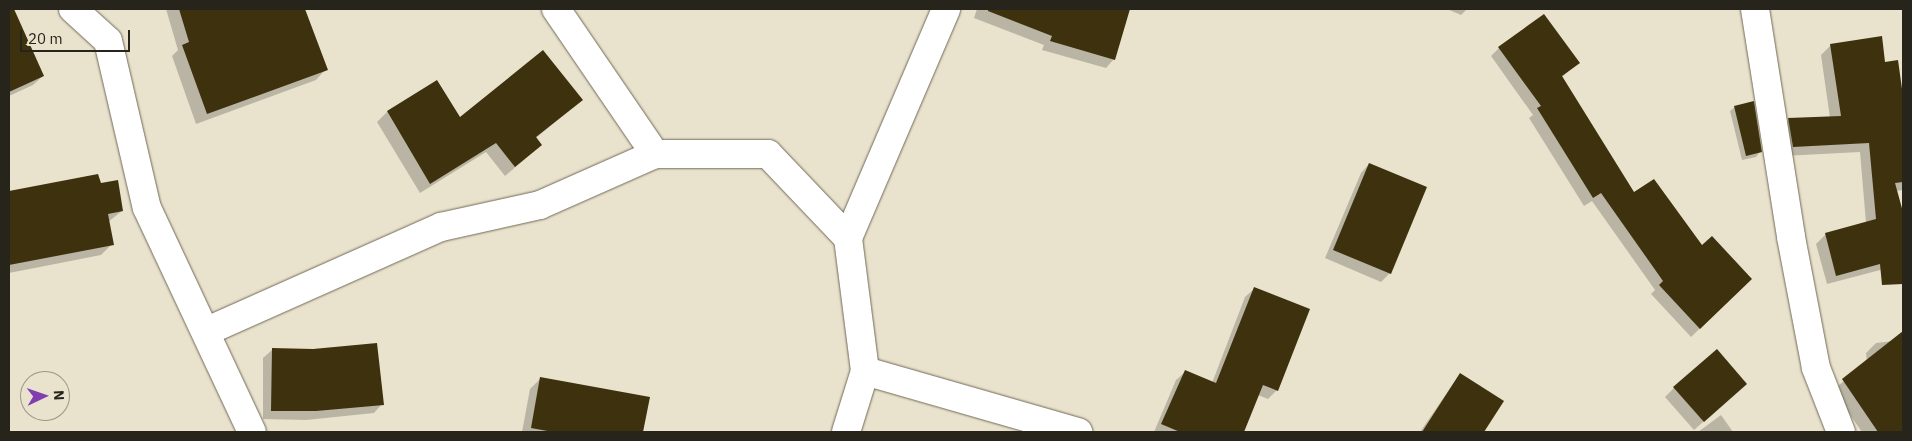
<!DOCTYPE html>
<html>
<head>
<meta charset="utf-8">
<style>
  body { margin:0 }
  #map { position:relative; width:1912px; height:441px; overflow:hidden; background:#e9e2cd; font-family:"IBM Plex Sans",sans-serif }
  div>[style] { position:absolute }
  .shadow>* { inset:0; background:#0003 }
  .building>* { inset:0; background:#3e320e }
  .roads { filter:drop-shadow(0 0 1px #706957) drop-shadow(0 0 1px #706957) }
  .minor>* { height:28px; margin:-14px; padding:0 14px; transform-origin:14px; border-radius:14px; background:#fff }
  span { translate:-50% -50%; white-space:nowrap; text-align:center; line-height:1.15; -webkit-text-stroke:5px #e9e2cd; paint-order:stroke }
  .frame { position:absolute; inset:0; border:10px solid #27241c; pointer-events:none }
  .north { position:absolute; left:20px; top:371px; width:50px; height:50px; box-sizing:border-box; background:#e9e2cd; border:1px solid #9b9686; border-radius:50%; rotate:87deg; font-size:14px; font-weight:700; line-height:20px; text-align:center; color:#27241c }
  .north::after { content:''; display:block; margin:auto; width:18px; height:22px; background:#813eb1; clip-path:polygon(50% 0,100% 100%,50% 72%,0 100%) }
  .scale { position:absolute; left:20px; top:30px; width:110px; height:22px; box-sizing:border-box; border:2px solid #27241c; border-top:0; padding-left:6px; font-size:15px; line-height:18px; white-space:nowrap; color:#27241c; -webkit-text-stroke:4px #e9e2cd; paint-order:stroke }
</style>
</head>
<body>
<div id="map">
  <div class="shadow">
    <i style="clip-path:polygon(9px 9px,13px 9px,43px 76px,33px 85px,9px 96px)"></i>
    <i style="clip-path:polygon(166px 9px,245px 9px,248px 22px,283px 9px,304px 9px,326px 69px,316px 80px,196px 124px,172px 56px,178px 50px)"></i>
    <i style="clip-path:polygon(977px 9px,1129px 9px,1114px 59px,1106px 68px,1042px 50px,1044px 45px,974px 18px)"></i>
    <i style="clip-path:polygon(1447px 9px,1467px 9px,1461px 15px)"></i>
    <i style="clip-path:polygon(1831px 45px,1884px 64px,1897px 62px,1903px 104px,1903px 190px,1896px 191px,1903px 217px,1903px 264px,1827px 284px,1816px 244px,1826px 234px,1866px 223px,1860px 152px,1783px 156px,1779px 129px,1789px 120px,1830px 118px,1821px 55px)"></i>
    <i style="clip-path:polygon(1499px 48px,1578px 63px,1562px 77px,1634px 194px,1702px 247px,1742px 288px,1691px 337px,1651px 294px,1655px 290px,1592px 201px,1584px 206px,1529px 118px,1533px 115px,1491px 56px)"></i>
    <i style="clip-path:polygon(437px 81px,460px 118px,581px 100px,536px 138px,541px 145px,505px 176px,486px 152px,420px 193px,377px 122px,387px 112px)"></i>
    <i style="clip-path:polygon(1735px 107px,1760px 152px,1756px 157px,1742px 160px,1730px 111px)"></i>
    <i style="clip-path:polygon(1369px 164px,1390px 273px,1381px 282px,1325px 258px,1361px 173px)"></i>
    <i style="clip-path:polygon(97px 175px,100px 185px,122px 211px,108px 222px,112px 244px,101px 255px,9px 273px,9px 192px)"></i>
    <i style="clip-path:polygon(1254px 289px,1277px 390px,1268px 399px,1258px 395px,1243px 432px,1154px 432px,1176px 380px,1185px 372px,1212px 383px,1245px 297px)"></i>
    <i style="clip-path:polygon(1903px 340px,1903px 432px,1862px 432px,1833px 390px,1867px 362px,1866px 353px,1876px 343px)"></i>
    <i style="clip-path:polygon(272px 350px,313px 350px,382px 404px,374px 413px,306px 420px,263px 419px,263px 358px)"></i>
    <i style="clip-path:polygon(1460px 374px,1502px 402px,1482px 432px,1420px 432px)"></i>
    <i style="clip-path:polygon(541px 378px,648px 398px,642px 432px,522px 432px,530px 389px)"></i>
    <i style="clip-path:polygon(1674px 388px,1736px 393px,1694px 430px,1665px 397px)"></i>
    <i style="clip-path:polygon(1721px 415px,1733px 432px,1698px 432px)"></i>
  </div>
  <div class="building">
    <i style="clip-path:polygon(9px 9px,14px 9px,44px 76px,9px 92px)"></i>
    <i style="clip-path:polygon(179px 9px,305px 9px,328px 70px,207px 114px,182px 45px,189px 42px)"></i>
    <i style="clip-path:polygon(988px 9px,1130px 9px,1115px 60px,1050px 41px,1052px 36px,988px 11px)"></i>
    <i style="clip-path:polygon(1544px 14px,1580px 63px,1562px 76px,1634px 192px,1654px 179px,1702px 245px,1712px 236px,1752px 279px,1700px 329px,1659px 285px,1663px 281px,1601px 193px,1593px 198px,1537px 108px,1541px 106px,1498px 47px)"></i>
    <i style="clip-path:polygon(1882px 36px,1885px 62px,1898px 60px,1903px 96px,1903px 182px,1895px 183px,1903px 212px,1903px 284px,1882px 285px,1880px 264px,1836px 276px,1825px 233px,1876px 219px,1869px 143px,1793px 147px,1788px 118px,1841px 116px,1830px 44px)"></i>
    <i style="clip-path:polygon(543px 50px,583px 100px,536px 137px,542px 145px,515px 167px,496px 143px,430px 184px,387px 111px,437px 80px,460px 117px)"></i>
    <i style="clip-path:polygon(1754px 101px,1762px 152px,1746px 156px,1734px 106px)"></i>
    <i style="clip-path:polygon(1369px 163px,1427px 187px,1391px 274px,1333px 250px)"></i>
    <i style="clip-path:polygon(98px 174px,101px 183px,118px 180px,123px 211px,108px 214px,114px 245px,9px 265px,9px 191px)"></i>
    <i style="clip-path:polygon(1254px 287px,1310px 309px,1278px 391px,1263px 385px,1244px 432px,1180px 432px,1161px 424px,1185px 370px,1216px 383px)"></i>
    <i style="clip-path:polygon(1903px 331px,1903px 432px,1878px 432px,1842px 379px)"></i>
    <i style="clip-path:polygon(377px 343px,384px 405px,316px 411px,271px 411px,272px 348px,313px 349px)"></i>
    <i style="clip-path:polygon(1717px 349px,1747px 384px,1704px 422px,1673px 387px)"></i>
    <i style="clip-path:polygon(1460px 373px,1504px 401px,1484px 432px,1422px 432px)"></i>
    <i style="clip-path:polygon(540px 377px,650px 397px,643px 432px,553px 432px,531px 428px)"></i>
  </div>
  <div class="roads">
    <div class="minor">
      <i style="left:73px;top:9px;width:47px;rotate:42.4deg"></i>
      <i style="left:108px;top:41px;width:171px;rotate:76.9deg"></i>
      <i style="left:147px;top:208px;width:247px;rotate:64.9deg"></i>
      <i style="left:556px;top:9px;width:176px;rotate:55.7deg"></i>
      <i style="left:1755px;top:9px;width:231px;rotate:81deg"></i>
      <i style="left:1791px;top:237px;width:133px;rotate:79.2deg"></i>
      <i style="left:1816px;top:368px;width:69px;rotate:68.7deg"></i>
      <i style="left:207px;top:331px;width:256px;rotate:-24deg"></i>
      <i style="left:441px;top:227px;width:101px;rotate:-12.5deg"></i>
      <i style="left:540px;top:205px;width:126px;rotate:-23.9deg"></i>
      <i style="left:655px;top:154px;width:113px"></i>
      <i style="left:768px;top:154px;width:116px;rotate:46.4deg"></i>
      <i style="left:865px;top:371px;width:222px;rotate:16deg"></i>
      <i style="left:846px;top:432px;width:64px;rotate:-72.7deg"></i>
      <i style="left:865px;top:371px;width:134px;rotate:-97.3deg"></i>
      <i style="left:848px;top:238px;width:249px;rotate:-66.8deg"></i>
    </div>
  </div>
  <div class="frame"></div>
  <div class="north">N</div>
  <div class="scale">20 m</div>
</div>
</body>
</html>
